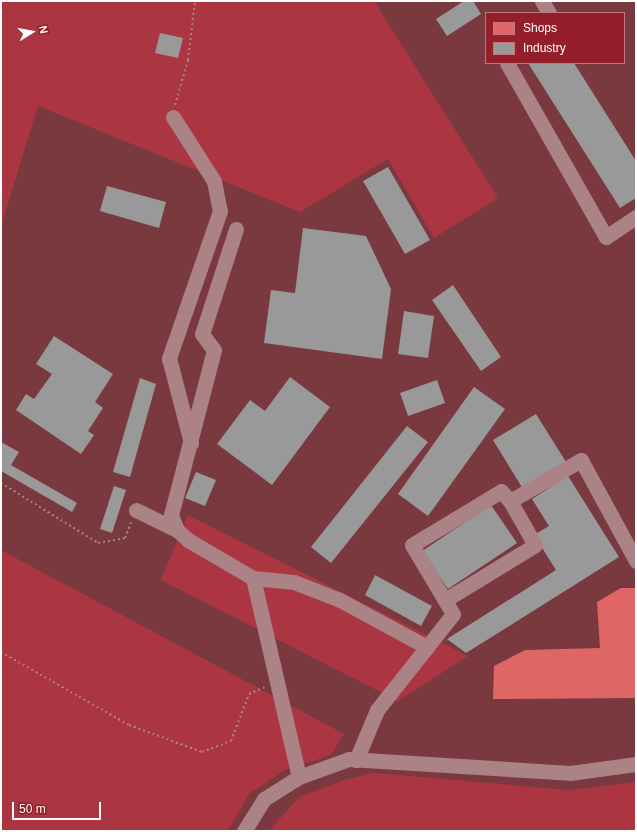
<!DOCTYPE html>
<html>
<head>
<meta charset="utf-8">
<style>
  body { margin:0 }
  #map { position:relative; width:637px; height:832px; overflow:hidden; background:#79393f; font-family:Helvetica,sans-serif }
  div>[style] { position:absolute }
  .green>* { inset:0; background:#ab3642 }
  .shops>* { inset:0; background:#e06666 }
  .industry>* { inset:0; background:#999 }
  .path>* { height:2px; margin-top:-1px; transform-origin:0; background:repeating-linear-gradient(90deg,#ab8286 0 2px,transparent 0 5px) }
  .minor>* { height:15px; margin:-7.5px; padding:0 7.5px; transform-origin:7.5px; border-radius:7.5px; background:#ab8286 }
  span { translate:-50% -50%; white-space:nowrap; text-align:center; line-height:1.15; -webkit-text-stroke:4px #941e29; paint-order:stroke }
  .frame { position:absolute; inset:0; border:2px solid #fff; pointer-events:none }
  .legend { position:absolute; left:485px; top:12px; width:140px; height:52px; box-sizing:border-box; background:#941e29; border:1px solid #bf787f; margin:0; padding:5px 7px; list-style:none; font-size:12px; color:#fff }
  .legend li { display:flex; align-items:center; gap:8px; height:20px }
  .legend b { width:20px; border:1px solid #bf787f }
  .north { position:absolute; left:12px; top:12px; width:40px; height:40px; -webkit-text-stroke:3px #941e29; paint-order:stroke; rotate:79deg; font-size:11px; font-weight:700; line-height:16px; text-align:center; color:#fff }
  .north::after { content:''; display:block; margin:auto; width:14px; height:18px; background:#fff; clip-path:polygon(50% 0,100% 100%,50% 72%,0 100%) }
  .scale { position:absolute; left:12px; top:802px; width:89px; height:18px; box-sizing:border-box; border:2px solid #fff; border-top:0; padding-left:5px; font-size:12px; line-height:14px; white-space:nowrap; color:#fff; -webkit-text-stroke:3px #941e29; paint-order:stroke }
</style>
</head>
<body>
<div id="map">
  <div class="green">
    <i style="clip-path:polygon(1px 1px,374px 1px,498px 198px,434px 238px,388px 159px,300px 212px,38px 106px,1px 226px)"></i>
    <i style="clip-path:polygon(188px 515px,468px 656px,398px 701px,161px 580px)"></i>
    <i style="clip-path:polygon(1px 550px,344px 734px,331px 755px,285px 770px,249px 794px,228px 831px,1px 831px)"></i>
    <i style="clip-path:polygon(374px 773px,569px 790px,636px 782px,636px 831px,269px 831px,299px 797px,344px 780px)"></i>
  </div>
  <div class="shops">
    <i style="clip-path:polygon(621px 588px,636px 588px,636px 698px,493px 699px,494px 666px,525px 650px,600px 648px,597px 602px)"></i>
  </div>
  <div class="industry">
    <i style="clip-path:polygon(464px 1px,473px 1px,481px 14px,447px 36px,436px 19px)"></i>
    <i style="clip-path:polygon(160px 33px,183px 38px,178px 58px,155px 53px)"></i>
    <i style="clip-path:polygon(528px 63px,574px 63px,636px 161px,636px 198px,620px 208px)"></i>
    <i style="clip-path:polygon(388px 167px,430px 240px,405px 254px,363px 181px)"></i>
    <i style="clip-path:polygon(107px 186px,166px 202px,159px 228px,100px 211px)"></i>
    <i style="clip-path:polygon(303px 228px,366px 236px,391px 289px,382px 359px,264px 343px,271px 290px,295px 293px)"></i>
    <i style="clip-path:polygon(453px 285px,501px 357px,481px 371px,432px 300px)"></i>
    <i style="clip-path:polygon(404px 311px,434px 316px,428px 358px,398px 354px)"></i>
    <i style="clip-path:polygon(54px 336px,113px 374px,95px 402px,103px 408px,88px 431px,94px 435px,81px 454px,16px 410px,26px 394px,34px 399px,52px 374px,36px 364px)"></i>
    <i style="clip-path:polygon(290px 377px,330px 407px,272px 485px,217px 444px,250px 400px,265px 411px)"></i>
    <i style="clip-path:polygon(140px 378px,156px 384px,130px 477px,113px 472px)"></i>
    <i style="clip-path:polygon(437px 380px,445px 403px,408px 416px,400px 393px)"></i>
    <i style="clip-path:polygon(474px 387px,505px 409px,428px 516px,398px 494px)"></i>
    <i style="clip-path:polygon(536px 414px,566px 462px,523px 489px,493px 440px)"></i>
    <i style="clip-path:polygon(407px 426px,428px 442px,331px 563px,311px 547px)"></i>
    <i style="clip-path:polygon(1px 442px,19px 452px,11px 465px,77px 503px,72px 512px,1px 471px)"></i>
    <i style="clip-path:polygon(196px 472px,216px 480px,205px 506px,185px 498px)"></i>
    <i style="clip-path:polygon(568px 476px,619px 557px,466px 653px,447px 639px,556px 570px,534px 535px,549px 526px,532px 499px)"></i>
    <i style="clip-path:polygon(114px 486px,126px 490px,112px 533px,100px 529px)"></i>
    <i style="clip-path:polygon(491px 505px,517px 543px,448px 589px,422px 551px)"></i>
    <i style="clip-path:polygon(375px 575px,432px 606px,421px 626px,365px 595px)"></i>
  </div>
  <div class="path">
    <i style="left:175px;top:105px;width:47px;rotate:-73.9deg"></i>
    <i style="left:188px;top:60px;width:59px;rotate:-83.2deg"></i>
    <i style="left:1px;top:483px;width:114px;rotate:31.7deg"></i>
    <i style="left:98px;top:543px;width:27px;rotate:-10deg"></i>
    <i style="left:125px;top:538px;width:17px;rotate:-69deg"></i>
    <i style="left:1px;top:652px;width:147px;rotate:29.7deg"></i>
    <i style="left:129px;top:725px;width:78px;rotate:20.3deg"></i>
    <i style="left:202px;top:752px;width:31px;rotate:-21deg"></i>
    <i style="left:231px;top:741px;width:50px;rotate:-69deg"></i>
    <i style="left:249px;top:694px;width:17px;rotate:-24deg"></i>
  </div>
  <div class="minor">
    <i style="left:542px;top:1px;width:14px;rotate:60deg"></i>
    <i style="left:507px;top:63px;width:200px;rotate:60.4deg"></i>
    <i style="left:606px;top:237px;width:36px;rotate:-34deg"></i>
    <i style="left:173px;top:117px;width:76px;rotate:57.4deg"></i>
    <i style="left:214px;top:181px;width:31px;rotate:79deg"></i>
    <i style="left:220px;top:211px;width:156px;rotate:109.1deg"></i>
    <i style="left:169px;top:358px;width:88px;rotate:75.5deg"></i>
    <i style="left:236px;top:229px;width:110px;rotate:107.9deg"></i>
    <i style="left:202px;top:334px;width:20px;rotate:53deg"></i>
    <i style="left:214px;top:350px;width:171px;rotate:104.6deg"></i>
    <i style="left:171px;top:515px;width:16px;rotate:68deg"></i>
    <i style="left:177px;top:530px;width:15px;rotate:42deg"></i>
    <i style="left:188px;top:540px;width:75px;rotate:30.3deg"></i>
    <i style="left:253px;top:578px;width:204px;rotate:77deg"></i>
    <i style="left:136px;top:510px;width:46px;rotate:26deg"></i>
    <i style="left:253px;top:578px;width:41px;rotate:5.6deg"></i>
    <i style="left:294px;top:582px;width:49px;rotate:21.4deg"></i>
    <i style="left:340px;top:600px;width:99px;rotate:28.4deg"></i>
    <i style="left:445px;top:600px;width:105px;rotate:-31.4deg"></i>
    <i style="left:535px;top:545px;width:51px;rotate:-119.6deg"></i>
    <i style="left:356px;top:760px;width:54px;rotate:-67.2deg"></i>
    <i style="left:377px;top:710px;width:122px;rotate:-51.6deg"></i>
    <i style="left:453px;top:614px;width:80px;rotate:-120.7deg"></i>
    <i style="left:412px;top:545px;width:104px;rotate:-31.2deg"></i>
    <i style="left:501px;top:491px;width:13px;rotate:48deg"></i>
    <i style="left:510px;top:501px;width:82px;rotate:-30deg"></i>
    <i style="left:581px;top:460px;width:115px;rotate:61.4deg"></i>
    <i style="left:244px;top:831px;width:38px;rotate:-58deg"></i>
    <i style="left:264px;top:799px;width:41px;rotate:-32.2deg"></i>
    <i style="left:299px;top:777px;width:53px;rotate:-19.8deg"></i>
    <i style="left:349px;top:759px;width:221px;rotate:3.6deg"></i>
    <i style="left:570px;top:773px;width:67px;rotate:-7.8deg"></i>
  </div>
  <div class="frame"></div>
  <ul class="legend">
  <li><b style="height:11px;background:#e06666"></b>Shops</li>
  <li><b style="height:11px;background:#999"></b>Industry</li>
  </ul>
  <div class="north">N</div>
  <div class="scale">50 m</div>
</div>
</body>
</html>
